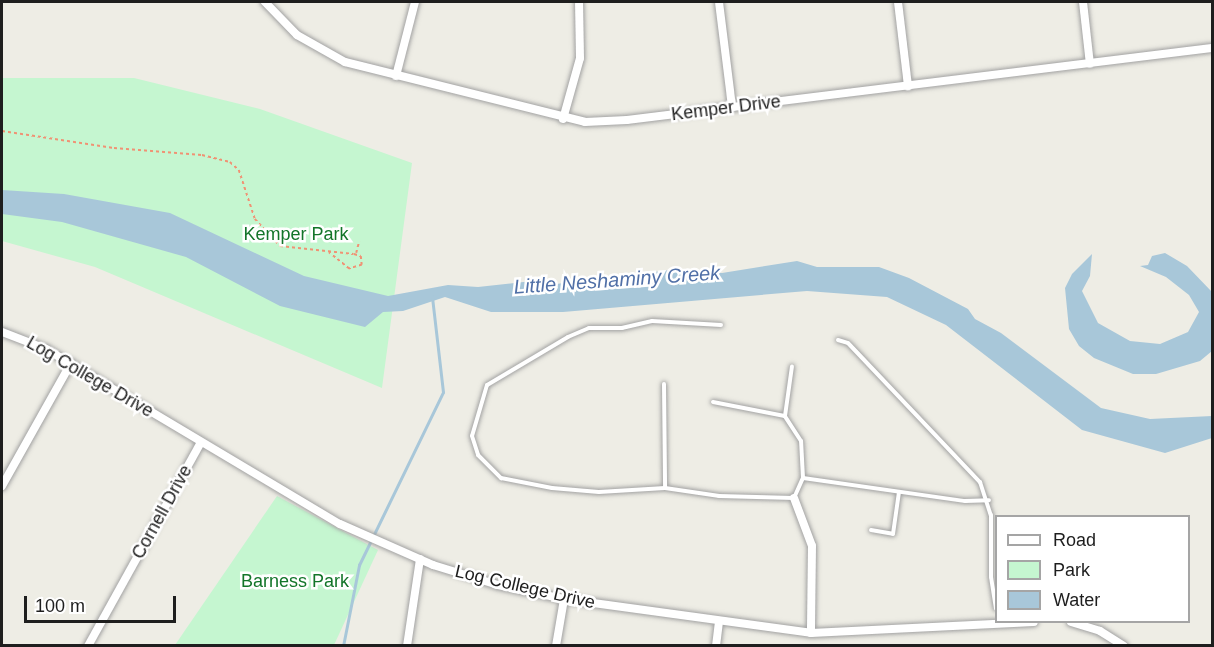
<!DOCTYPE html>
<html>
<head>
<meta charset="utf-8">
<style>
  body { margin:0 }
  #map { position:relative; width:1214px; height:647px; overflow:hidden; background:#eeede5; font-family:Arial,sans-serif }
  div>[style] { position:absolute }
  .park>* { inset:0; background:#c5f6d0 }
  .water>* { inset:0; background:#a8c7d9 }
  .stream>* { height:3px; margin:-1.5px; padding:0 1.5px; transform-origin:1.5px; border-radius:1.5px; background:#a8c7d9 }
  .path>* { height:1.5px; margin-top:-0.75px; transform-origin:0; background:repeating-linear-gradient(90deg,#f09274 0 3px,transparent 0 6px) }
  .roads { filter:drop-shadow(0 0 2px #a2a2a2) drop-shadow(0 0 2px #a2a2a2) }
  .service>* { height:4px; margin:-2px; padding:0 2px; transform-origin:2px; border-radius:2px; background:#fff }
  .minor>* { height:8px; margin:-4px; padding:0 4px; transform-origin:4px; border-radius:4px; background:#fff }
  span { translate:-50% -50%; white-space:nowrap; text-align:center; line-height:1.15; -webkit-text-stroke:5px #fff; paint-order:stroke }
  .street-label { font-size:18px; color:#1e1e1e }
  .park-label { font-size:18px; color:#137529 }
  .water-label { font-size:20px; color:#5170a7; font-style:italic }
  .frame { position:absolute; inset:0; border:3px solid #1e1e1e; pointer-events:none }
  .legend { position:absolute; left:995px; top:515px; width:195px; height:108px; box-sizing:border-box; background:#fff; border:2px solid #a5a5a5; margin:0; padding:8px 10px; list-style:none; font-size:18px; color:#1e1e1e }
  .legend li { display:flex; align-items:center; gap:12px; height:30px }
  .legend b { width:30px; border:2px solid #a5a5a5 }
  .scale { position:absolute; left:24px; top:596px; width:152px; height:27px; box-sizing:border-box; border:3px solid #1e1e1e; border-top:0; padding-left:8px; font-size:18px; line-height:21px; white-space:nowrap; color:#1e1e1e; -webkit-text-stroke:4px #fff; paint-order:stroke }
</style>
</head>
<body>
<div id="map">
  <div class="park">
    <i style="clip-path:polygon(2px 78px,134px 78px,260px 109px,412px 163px,382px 388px,95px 267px,2px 241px)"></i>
    <i style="clip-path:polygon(277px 496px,378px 550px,334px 645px,175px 645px)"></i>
  </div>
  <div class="water">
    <i style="clip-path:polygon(2px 190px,64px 194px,170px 213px,304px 276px,388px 296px,448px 285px,478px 287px,550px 279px,556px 284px,679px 269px,722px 273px,797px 261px,817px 267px,879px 267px,909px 278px,968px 309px,975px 319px,1001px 333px,1101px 408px,1150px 419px,1212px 416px,1212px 438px,1165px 453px,1082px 430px,946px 325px,887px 297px,807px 291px,563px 312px,491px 312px,445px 297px,403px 311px,383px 312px,365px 327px,280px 306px,186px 257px,62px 222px,2px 214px)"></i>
    <i style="clip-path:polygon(1165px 253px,1187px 266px,1212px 292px,1212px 351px,1200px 361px,1156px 374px,1133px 374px,1094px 358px,1079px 346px,1069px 329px,1065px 288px,1072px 274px,1092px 254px,1090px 276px,1082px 291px,1098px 323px,1130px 341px,1160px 344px,1188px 332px,1199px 312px,1189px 295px,1166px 277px,1140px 266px,1148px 265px,1152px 256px)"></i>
  </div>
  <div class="stream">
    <i style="left:343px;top:646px;width:83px;rotate:-78.8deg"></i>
    <i style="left:359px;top:565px;width:192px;rotate:-64.1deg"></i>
    <i style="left:443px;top:392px;width:96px;rotate:-96.6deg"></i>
  </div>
  <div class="path">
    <i style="left:2px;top:131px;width:113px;rotate:8.6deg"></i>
    <i style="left:114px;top:148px;width:88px;rotate:4.5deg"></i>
    <i style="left:202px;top:155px;width:29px;rotate:14deg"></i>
    <i style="left:230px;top:162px;width:12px;rotate:42deg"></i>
    <i style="left:239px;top:170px;width:52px;rotate:71.9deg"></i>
    <i style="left:255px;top:219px;width:37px;rotate:47deg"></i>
    <i style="left:280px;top:246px;width:74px;rotate:6.2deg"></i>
    <i style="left:354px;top:254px;width:7px;rotate:16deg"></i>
    <i style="left:361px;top:256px;width:9px;rotate:84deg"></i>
    <i style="left:362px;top:265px;width:14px;rotate:163deg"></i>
    <i style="left:349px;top:269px;width:26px;rotate:-141deg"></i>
    <i style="left:356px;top:253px;width:12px;rotate:-76deg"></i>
  </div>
  <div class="roads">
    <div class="service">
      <i style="left:721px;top:325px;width:69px;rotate:-176.7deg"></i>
      <i style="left:652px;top:321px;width:31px;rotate:167deg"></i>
      <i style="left:622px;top:328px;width:33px;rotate:180deg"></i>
      <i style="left:589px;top:328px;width:23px;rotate:157deg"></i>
      <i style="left:568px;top:337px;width:94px;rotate:149.3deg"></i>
      <i style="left:487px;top:385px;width:53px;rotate:106.4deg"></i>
      <i style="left:472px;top:436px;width:20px;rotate:72deg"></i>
      <i style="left:478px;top:455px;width:33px;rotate:45deg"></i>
      <i style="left:501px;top:478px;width:52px;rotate:11.1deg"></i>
      <i style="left:552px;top:488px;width:47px;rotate:4.9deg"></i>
      <i style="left:599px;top:492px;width:66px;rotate:-3.5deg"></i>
      <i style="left:665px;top:488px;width:55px;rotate:8.4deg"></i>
      <i style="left:719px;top:496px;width:75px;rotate:1.5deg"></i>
      <i style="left:794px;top:498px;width:22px;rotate:-66deg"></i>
      <i style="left:803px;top:478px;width:37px;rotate:-93deg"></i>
      <i style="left:801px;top:441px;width:30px;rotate:-123deg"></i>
      <i style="left:785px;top:416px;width:50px;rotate:-82deg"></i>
      <i style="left:838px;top:340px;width:10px;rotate:17deg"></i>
      <i style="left:848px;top:343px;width:192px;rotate:46.5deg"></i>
      <i style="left:980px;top:482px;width:35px;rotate:72deg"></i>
      <i style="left:991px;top:515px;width:62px;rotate:90deg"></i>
      <i style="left:991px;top:577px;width:32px;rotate:81deg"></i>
      <i style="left:664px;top:384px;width:104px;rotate:89.4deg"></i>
      <i style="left:713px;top:402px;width:73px;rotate:11deg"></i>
      <i style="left:803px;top:478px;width:164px;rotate:8.1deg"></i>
      <i style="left:965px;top:501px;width:24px;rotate:-2deg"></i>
      <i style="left:871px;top:530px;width:22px;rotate:10deg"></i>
      <i style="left:893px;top:534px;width:42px;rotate:-81.9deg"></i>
    </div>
    <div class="minor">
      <i style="left:265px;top:2px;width:46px;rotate:45.9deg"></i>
      <i style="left:297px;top:35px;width:55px;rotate:29.4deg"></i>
      <i style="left:345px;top:62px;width:247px;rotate:14deg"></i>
      <i style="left:585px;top:122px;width:42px;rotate:-2.7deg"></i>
      <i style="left:627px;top:120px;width:589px;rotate:-7.02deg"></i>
      <i style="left:719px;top:2px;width:106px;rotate:82.9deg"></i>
      <i style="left:898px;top:2px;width:85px;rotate:83.2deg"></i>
      <i style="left:1083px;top:2px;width:62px;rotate:83.6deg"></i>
      <i style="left:396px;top:76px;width:76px;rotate:-75.6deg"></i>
      <i style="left:563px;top:119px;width:63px;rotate:-74.4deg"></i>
      <i style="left:580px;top:58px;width:56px;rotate:-91deg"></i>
      <i style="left:2px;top:332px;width:47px;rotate:21.1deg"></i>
      <i style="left:46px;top:349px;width:342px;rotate:30.8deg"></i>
      <i style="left:340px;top:524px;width:102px;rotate:23.8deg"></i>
      <i style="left:433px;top:565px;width:68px;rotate:17.1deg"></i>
      <i style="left:498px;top:585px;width:67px;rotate:12deg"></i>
      <i style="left:564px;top:599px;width:249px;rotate:7.8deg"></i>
      <i style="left:811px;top:633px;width:223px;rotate:-2.8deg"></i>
      <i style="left:2px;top:486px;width:141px;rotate:-60.7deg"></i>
      <i style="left:794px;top:498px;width:51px;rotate:69.4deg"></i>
      <i style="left:812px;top:546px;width:87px;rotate:90.7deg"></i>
      <i style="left:1071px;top:622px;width:30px;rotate:17deg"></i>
      <i style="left:1100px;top:631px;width:28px;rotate:32deg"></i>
      <i style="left:88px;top:646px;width:233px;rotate:-61deg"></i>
      <i style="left:407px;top:646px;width:88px;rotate:-81.5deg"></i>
      <i style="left:556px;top:646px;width:48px;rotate:-80.3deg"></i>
      <i style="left:716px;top:646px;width:23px;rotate:-83deg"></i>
    </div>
  </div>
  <div class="street-label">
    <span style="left:726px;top:108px;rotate:-7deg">Kemper Drive</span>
    <span style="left:90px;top:377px;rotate:30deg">Log College Drive</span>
    <span style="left:162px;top:512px;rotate:-61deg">Cornell Drive</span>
    <span style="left:525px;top:587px;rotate:13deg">Log College Drive</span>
  </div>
  <div class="park-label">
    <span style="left:296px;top:234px">Kemper Park</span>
    <span style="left:295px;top:581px">Barness Park</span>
  </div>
  <div class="water-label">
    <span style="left:617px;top:280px;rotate:-4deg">Little Neshaminy Creek</span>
  </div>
  <div class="frame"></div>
  <ul class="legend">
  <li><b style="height:8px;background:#fff"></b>Road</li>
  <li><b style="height:16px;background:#c5f6d0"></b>Park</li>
  <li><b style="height:16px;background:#a8c7d9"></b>Water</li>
  </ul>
  <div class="scale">100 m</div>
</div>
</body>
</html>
